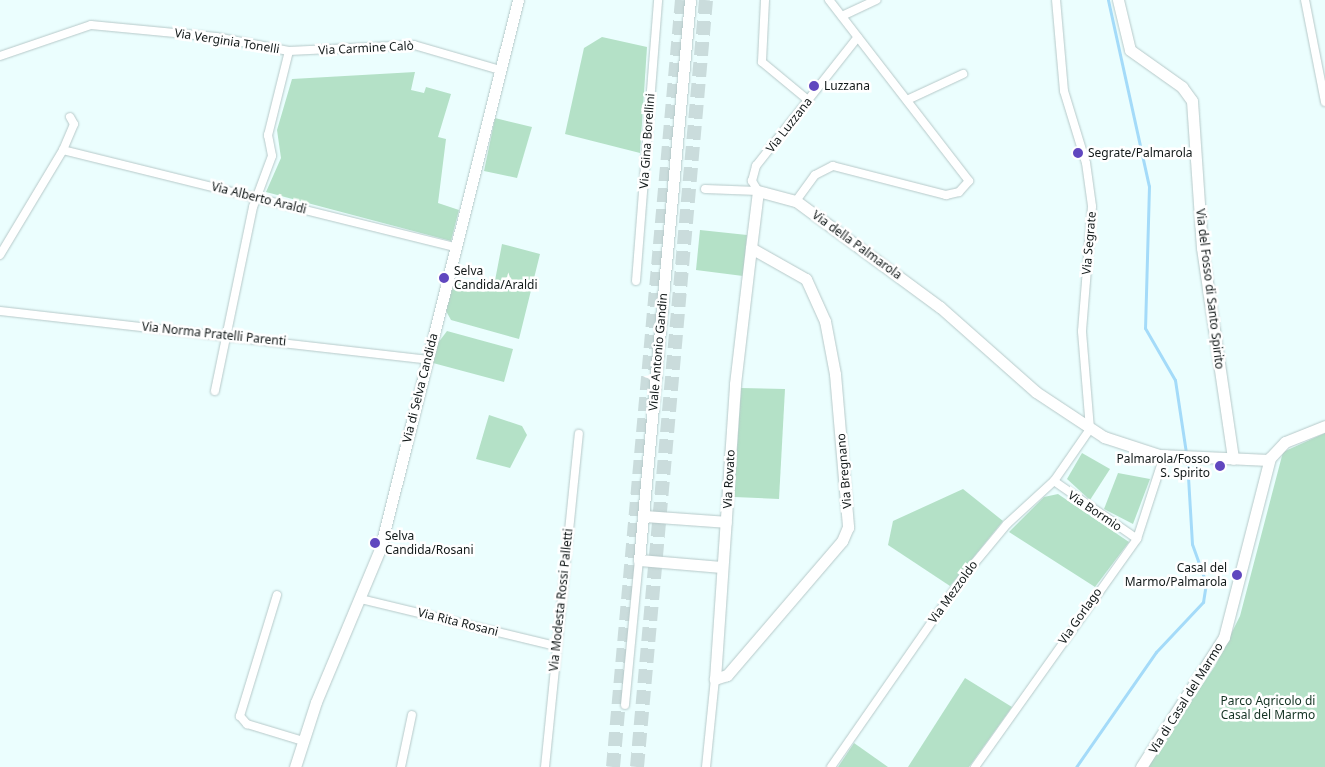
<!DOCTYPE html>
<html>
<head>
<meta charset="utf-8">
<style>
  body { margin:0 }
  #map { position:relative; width:1325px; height:767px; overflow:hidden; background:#ebfefe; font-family:"Noto Sans",sans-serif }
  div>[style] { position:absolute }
  .green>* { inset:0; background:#b4e1c7 }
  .stream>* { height:3px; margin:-1.5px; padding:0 1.5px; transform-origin:1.5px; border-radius:1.5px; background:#a4dbf9 }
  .highway-tunnel>* { height:14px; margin-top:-7px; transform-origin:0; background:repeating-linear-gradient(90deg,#cadcdc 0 14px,transparent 0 21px) }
  .roads { filter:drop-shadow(0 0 1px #b6c9c9) drop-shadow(0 0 1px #b6c9c9) }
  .street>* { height:8px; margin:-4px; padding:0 4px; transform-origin:4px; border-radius:4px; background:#fff }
  .secondary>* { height:11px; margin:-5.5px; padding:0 5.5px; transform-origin:5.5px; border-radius:5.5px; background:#fff }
  .dots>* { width:14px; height:14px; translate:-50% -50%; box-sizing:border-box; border:2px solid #fff; border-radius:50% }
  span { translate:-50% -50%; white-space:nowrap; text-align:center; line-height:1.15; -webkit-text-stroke:5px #fff; paint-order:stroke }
  .street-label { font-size:12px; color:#121919 }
  .poi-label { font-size:12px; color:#121919 }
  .left { translate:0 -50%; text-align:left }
  .right { translate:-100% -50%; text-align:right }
  .park-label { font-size:12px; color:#143323 }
</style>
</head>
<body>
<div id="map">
  <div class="green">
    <i style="clip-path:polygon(602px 37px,647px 47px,640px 153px,565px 134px,584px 48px)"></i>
    <i style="clip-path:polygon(415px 72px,411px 90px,424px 93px,426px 87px,451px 94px,438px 137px,446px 139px,438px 203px,459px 210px,451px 241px,266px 192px,281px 158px,277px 130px,292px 79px)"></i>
    <i style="clip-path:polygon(495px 118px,532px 127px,517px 178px,484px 171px)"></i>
    <i style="clip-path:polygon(700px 230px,747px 235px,743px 276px,696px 270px)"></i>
    <i style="clip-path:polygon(502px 244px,540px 254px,519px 339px,451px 320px,446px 311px,454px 281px,493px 291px)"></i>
    <i style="clip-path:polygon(447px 331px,513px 349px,504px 382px,433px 363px,435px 347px)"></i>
    <i style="clip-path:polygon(741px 388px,785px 389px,779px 499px,734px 497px)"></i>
    <i style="clip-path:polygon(489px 415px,522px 426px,527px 435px,510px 468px,476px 459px)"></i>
    <i style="clip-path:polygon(1325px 433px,1325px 767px,1147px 767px,1215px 666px,1240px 616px,1283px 452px)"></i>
    <i style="clip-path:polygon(1082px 453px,1110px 469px,1090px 500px,1067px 479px)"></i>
    <i style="clip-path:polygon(1118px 473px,1150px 479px,1133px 524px,1104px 509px)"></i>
    <i style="clip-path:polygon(963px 489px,1003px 521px,950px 586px,888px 545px,893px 521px)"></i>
    <i style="clip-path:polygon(1058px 494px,1129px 542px,1095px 587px,1009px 532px,1044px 497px)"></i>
    <i style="clip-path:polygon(965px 678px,1012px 707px,969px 767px,908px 767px)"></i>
    <i style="clip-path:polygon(854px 743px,888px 767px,838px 767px)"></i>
  </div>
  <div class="stream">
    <i style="left:1108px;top:0;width:190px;rotate:77.6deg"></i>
    <i style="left:1149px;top:186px;width:142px;rotate:91.6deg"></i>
    <i style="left:1145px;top:328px;width:60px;rotate:60deg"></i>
    <i style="left:1175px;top:380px;width:74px;rotate:81.4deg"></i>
    <i style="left:1076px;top:767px;width:140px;rotate:-55.2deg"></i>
    <i style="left:1156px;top:652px;width:69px;rotate:-46.8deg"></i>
    <i style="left:1203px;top:602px;width:19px;rotate:-81deg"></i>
    <i style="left:1206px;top:583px;width:41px;rotate:-109.7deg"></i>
    <i style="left:1192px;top:544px;width:85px;rotate:-93.4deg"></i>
  </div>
  <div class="highway-tunnel">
    <i style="left:613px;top:767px;width:770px;rotate:-84.86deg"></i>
    <i style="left:637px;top:767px;width:770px;rotate:-84.86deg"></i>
  </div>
  <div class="roads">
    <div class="street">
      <i style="left:765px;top:0;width:62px;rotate:92.8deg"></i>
      <i style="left:762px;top:62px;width:60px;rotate:39.6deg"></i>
      <i style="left:1305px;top:0;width:104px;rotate:78.9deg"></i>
      <i style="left:842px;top:16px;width:38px;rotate:-25deg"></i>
      <i style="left:289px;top:51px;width:125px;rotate:-2.7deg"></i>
      <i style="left:414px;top:45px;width:90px;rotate:16.2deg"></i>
      <i style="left:0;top:56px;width:96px;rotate:-18.8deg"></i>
      <i style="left:91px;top:25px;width:126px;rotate:5.5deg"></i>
      <i style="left:216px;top:37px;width:74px;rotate:10.9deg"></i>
      <i style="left:289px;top:51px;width:87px;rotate:104deg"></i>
      <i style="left:268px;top:135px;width:21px;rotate:79deg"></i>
      <i style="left:272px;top:156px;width:54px;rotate:110.4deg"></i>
      <i style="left:253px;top:207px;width:188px;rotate:101.7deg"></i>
      <i style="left:907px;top:100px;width:62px;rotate:-24.9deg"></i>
      <i style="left:63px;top:150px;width:28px;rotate:-67deg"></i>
      <i style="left:74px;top:124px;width:8px;rotate:-120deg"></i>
      <i style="left:705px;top:189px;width:53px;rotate:2.2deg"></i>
      <i style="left:758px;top:191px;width:12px;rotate:-121deg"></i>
      <i style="left:752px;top:181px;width:16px;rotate:-75deg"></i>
      <i style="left:756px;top:166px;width:164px;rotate:-51.7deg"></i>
      <i style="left:796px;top:201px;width:32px;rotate:-54deg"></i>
      <i style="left:815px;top:175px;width:20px;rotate:-27deg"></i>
      <i style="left:833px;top:166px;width:117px;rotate:14.4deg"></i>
      <i style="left:946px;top:195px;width:13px;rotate:-13deg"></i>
      <i style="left:959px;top:192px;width:15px;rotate:-48deg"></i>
      <i style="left:969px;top:181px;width:229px;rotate:-127.7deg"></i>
      <i style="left:0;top:255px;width:122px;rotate:-59deg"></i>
      <i style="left:63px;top:150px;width:404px;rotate:13.9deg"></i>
      <i style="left:636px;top:281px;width:282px;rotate:-85.5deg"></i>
      <i style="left:0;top:311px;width:430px;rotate:6.5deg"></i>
      <i style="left:1054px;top:481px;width:101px;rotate:34.9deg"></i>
      <i style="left:277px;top:595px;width:127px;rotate:107deg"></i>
      <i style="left:240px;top:716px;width:11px;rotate:49deg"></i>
      <i style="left:247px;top:724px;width:59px;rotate:16.9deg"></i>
      <i style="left:361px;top:599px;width:201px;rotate:13.6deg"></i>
      <i style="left:625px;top:705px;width:146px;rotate:-84.5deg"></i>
      <i style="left:401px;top:767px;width:53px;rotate:-78.1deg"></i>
      <i style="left:545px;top:767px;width:335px;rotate:-84.2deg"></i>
      <i style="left:706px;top:767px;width:88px;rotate:-84.2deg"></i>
      <i style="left:831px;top:767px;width:231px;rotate:-55.2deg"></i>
      <i style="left:963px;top:577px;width:69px;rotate:-50.3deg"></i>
      <i style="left:1007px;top:524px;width:64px;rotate:-42.5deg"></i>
      <i style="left:1054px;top:481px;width:63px;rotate:-55.3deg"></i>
      <i style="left:1090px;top:429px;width:98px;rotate:-94.7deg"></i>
      <i style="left:1082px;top:331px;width:125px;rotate:-85.4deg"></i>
      <i style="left:1092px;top:206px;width:43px;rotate:-97.9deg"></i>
      <i style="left:1086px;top:163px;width:75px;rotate:-107deg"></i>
      <i style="left:1064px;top:91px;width:91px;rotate:-95deg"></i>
      <i style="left:975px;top:767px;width:280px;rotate:-54.6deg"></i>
      <i style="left:1137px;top:539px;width:87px;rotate:-72deg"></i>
    </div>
    <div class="secondary">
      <i style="left:690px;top:0;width:562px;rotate:95.2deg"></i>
      <i style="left:639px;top:560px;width:83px;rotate:4.8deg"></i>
      <i style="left:1118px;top:0;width:51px;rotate:76.5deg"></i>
      <i style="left:1130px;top:50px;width:64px;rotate:35.4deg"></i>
      <i style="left:1182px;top:87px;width:17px;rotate:54deg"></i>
      <i style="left:1192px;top:101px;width:147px;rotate:86.1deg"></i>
      <i style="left:1202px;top:248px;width:213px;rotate:81.6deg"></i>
      <i style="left:751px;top:248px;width:63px;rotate:29.4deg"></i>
      <i style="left:806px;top:279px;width:46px;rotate:65.7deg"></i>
      <i style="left:825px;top:321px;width:54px;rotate:79.3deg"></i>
      <i style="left:835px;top:374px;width:154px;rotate:85.1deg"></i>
      <i style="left:848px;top:527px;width:15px;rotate:113deg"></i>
      <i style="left:842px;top:541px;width:177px;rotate:130.6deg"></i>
      <i style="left:727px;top:675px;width:13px;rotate:162deg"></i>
      <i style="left:715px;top:679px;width:296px;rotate:-86.1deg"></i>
      <i style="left:735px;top:384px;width:137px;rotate:-83.3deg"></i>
      <i style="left:751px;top:248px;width:57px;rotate:-83deg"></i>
      <i style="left:758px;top:191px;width:39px;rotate:15deg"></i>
      <i style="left:796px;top:201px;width:179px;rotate:36.4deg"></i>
      <i style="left:940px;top:307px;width:128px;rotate:41.5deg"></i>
      <i style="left:1036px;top:392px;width:82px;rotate:33.5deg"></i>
      <i style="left:1104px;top:437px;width:58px;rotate:18.1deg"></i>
      <i style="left:1159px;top:455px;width:110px;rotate:2.6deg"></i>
      <i style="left:643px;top:516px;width:83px;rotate:4.1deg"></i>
      <i style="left:295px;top:767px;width:68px;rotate:-72.1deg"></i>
      <i style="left:316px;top:702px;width:166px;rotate:-67.3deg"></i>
      <i style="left:380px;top:549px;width:566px;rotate:-75.89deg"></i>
      <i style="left:1141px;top:767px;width:154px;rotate:-57.4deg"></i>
      <i style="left:1224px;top:637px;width:185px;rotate:-75.6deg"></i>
      <i style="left:1270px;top:458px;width:22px;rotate:-47deg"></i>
      <i style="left:1285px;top:442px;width:43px;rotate:-21.8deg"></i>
    </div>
  </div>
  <div class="dots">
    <i style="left:814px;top:86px;background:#6047bf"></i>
    <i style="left:1078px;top:153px;background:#6047bf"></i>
    <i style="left:444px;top:278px;background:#6047bf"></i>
    <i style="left:1220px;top:466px;background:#6047bf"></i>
    <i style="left:375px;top:543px;background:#6047bf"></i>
    <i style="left:1237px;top:575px;background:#6047bf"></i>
  </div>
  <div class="street-label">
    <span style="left:227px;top:41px;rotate:9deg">Via Verginia Tonelli</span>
    <span style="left:366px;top:48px;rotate:-3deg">Via Carmine Calò</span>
    <span style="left:789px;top:125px;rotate:-52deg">Via Luzzana</span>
    <span style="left:647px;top:141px;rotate:-86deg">Via Gina Borellini</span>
    <span style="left:259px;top:198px;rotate:14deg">Via Alberto Araldi</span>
    <span style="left:1089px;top:243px;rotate:-85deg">Via Segrate</span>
    <span style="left:857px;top:245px;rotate:36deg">Via della Palmarola</span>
    <span style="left:1210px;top:289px;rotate:83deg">Via del Fosso di Santo Spirito</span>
    <span style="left:214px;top:334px;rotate:6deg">Via Norma Pratelli Parenti</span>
    <span style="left:658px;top:352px;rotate:-85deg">Viale Antonio Gandin</span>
    <span style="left:420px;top:388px;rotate:-76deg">Via di Selva Candida</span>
    <span style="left:844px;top:471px;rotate:-95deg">Via Bregnano</span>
    <span style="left:729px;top:479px;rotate:-87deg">Via Rovato</span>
    <span style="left:1095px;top:511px;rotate:34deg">Via Bormio</span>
    <span style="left:953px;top:592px;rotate:-54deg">Via Mezzoldo</span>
    <span style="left:561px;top:600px;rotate:-84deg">Via Modesta Rossi Palletti</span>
    <span style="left:1080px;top:616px;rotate:-55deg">Via Gorlago</span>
    <span style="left:458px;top:622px;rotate:14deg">Via Rita Rosani</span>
    <span style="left:1186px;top:698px;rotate:-58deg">Via di Casal del Marmo</span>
  </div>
  <div class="poi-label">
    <span class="left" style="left:824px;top:86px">Luzzana</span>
    <span class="left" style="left:1088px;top:153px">Segrate/Palmarola</span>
    <span class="left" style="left:454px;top:278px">Selva<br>Candida/Araldi</span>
    <span class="right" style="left:1210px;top:466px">Palmarola/Fosso<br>S. Spirito</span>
    <span class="left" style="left:385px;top:543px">Selva<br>Candida/Rosani</span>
    <span class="right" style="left:1227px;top:575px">Casal del<br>Marmo/Palmarola</span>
  </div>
  <div class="park-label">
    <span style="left:1268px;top:708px">Parco Agricolo di<br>Casal del Marmo</span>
  </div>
</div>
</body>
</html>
